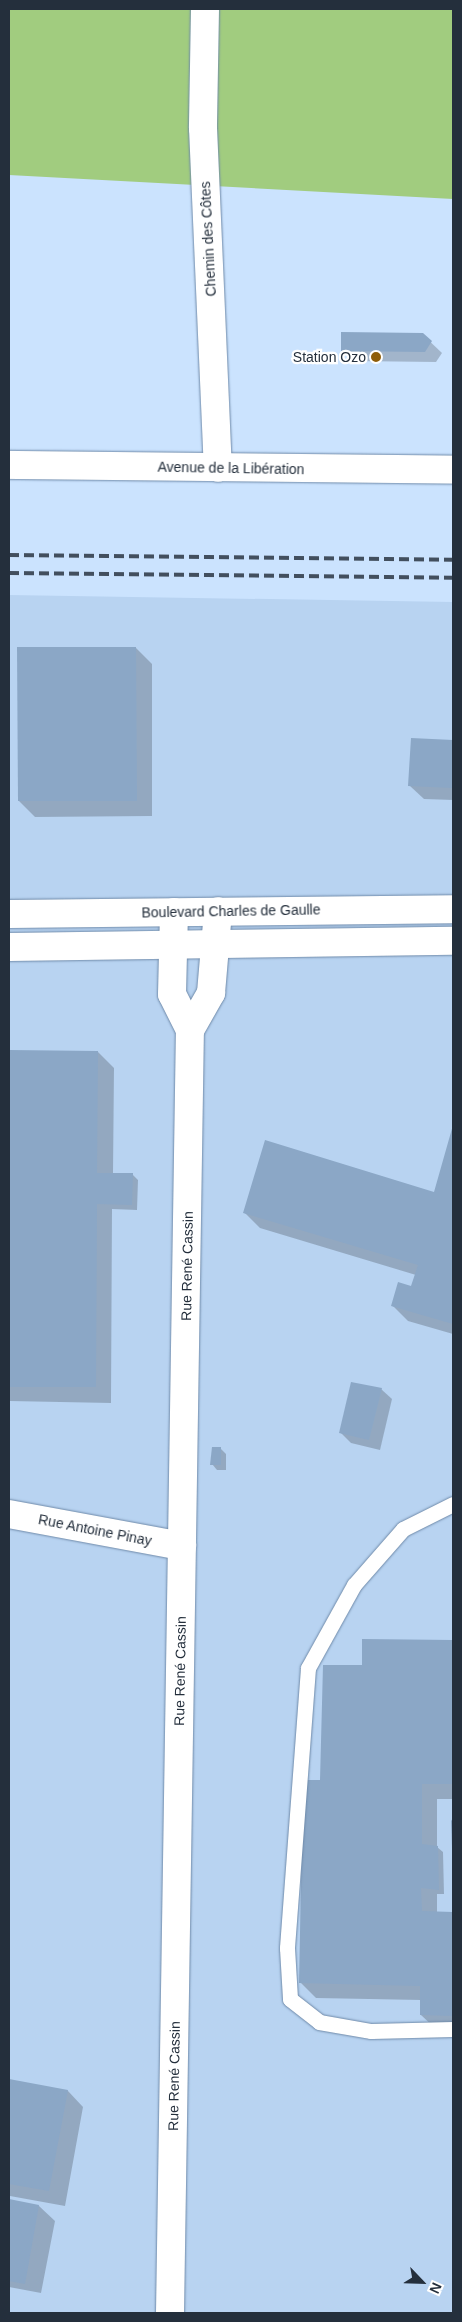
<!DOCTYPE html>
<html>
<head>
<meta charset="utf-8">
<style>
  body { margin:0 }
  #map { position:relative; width:462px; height:2322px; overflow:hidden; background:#cbe3fe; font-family:Helvetica,sans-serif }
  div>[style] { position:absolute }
  .built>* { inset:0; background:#b8d3f1 }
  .green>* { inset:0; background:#a1cc7f }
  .shadow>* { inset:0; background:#0003 }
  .building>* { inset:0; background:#8ba7c6 }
  .roads { filter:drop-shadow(0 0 1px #6f8aa9) drop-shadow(0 0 1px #6f8aa9) }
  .lane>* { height:15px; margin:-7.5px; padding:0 7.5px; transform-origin:7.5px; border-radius:7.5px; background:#fff }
  .street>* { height:28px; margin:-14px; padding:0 14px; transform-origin:14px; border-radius:14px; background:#fff }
  .secondary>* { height:28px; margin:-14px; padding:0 14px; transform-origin:14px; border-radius:14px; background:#fff }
  .rail>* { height:4px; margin-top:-2px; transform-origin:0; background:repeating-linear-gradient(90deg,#424f5e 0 10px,transparent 0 15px) }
  .dots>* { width:14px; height:14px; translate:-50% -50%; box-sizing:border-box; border:2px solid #fff; border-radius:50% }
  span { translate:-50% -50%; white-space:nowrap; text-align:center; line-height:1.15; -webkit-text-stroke:4.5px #fff; paint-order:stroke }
  .street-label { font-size:14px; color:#242f3c }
  .poi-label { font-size:14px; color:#242f3c }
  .right { translate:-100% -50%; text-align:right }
  .frame { position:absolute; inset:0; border:10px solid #242f3c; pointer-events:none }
  .north { position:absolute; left:397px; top:2257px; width:50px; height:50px; -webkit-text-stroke:4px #fff; paint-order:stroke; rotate:114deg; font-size:14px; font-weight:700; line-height:20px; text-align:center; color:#242f3c }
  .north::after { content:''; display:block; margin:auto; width:18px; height:22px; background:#242f3c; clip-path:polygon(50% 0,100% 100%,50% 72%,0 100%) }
</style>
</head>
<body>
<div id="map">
  <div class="built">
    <i style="clip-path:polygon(9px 595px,453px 602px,453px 2313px,9px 2313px)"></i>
  </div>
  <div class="green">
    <i style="clip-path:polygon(9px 9px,453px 9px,453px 199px,9px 175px)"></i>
  </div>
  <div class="shadow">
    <i style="clip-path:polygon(422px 334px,442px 353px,436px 362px,353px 361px,342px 350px)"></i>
    <i style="clip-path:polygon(136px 648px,152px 664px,152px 816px,35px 817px,19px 801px)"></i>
    <i style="clip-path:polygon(413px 739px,453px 741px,453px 800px,424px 799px,410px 786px)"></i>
    <i style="clip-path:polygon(9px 1051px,98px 1052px,114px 1068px,113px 1174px,132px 1174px,138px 1180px,137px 1210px,112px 1209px,111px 1403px,9px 1401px)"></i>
    <i style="clip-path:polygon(453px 1127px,453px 1334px,408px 1321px,392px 1305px,412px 1287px,416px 1275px,260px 1228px,244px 1212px,435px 1194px)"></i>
    <i style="clip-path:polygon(381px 1389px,392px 1399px,380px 1450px,351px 1443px,340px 1432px)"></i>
    <i style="clip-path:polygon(221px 1449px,226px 1454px,226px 1470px,217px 1470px,212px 1464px)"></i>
    <i style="clip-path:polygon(363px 1640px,453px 1642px,453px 1799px,437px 1799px,437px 1847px,443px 1852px,444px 1894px,437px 1894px,437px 1913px,453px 1913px,453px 2031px,437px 2030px,421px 2015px,421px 2000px,316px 1998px,300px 1982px,321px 1781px,365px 1666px)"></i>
    <i style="clip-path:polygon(453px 1820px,453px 1875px,452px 1821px)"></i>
    <i style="clip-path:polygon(9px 2080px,68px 2091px,83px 2107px,65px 2206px,10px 2196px,9px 2200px,39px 2206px,55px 2221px,41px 2293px,9px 2287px)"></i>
  </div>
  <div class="building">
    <i style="clip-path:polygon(341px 332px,423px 333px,432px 341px,425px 352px,341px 351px)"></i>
    <i style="clip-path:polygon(17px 647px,136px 647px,137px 801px,18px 801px)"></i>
    <i style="clip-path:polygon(411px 738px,453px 740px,453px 788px,408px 786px)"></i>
    <i style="clip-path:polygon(9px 1050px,98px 1051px,97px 1173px,133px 1173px,132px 1205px,97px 1204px,96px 1387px,9px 1387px)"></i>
    <i style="clip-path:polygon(453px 1125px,453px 1324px,391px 1306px,398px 1282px,411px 1286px,418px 1265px,243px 1213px,265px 1140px,434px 1192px)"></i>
    <i style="clip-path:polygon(351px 1382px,382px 1388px,369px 1440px,339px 1433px)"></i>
    <i style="clip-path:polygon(212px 1447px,221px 1447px,221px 1465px,210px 1465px)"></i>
    <i style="clip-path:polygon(362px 1639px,453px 1640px,453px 1784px,422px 1784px,422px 1844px,438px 1846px,439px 1890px,421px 1888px,422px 1911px,453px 1912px,453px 2016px,420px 2015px,420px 1986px,299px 1983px,303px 1780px,320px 1780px,323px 1665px,362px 1665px)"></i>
    <i style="clip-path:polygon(453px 1818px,453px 1876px,451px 1821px)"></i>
    <i style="clip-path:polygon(9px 2079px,68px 2090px,49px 2191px,9px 2184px)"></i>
    <i style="clip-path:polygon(9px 2199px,39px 2205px,25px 2284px,9px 2281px)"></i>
  </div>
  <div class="roads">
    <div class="lane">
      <i style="left:453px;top:1504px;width:56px;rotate:153.4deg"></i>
      <i style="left:403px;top:1529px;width:74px;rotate:131.2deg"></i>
      <i style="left:354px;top:1585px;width:95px;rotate:119deg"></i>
      <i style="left:308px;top:1668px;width:281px;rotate:94.3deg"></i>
      <i style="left:287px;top:1948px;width:51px;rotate:86.6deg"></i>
      <i style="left:290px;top:1999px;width:37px;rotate:38deg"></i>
      <i style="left:319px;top:2022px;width:53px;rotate:9.8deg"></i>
      <i style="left:371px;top:2031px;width:82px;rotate:-1.4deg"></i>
    </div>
    <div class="street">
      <i style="left:205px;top:9px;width:119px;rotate:91deg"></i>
      <i style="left:203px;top:128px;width:340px;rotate:87.5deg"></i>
      <i style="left:190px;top:1030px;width:43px;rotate:-60.4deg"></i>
      <i style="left:211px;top:993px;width:82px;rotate:-85.1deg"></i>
      <i style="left:9px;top:1514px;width:176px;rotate:10.5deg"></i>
      <i style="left:170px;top:2313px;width:1283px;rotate:-89.11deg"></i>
      <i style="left:190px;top:1030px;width:40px;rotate:-116.6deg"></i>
      <i style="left:172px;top:994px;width:82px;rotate:-88.6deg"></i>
    </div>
    <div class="secondary">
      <i style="left:9px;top:465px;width:444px;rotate:0.6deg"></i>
      <i style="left:9px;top:914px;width:444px;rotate:-0.6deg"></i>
      <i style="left:9px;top:947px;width:444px;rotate:-0.8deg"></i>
    </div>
  </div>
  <div class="rail">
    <i style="left:9px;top:555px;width:444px;rotate:0.6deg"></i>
    <i style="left:9px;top:573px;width:444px;rotate:0.6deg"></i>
  </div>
  <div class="dots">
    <i style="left:376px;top:357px;background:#8e5d09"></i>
  </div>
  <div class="street-label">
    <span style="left:208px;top:239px;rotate:-93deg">Chemin des Côtes</span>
    <span style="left:231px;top:468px;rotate:1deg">Avenue de la Libération</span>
    <span style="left:231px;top:911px;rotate:-1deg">Boulevard Charles de Gaulle</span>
    <span style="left:187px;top:1266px;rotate:-89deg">Rue René Cassin</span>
    <span style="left:95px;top:1530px;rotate:11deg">Rue Antoine Pinay</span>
    <span style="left:180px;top:1671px;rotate:-89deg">Rue René Cassin</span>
    <span style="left:174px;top:2076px;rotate:-89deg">Rue René Cassin</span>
  </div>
  <div class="poi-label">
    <span class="right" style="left:366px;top:357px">Station Ozo</span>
  </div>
  <div class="frame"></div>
  <div class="north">N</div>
</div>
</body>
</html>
